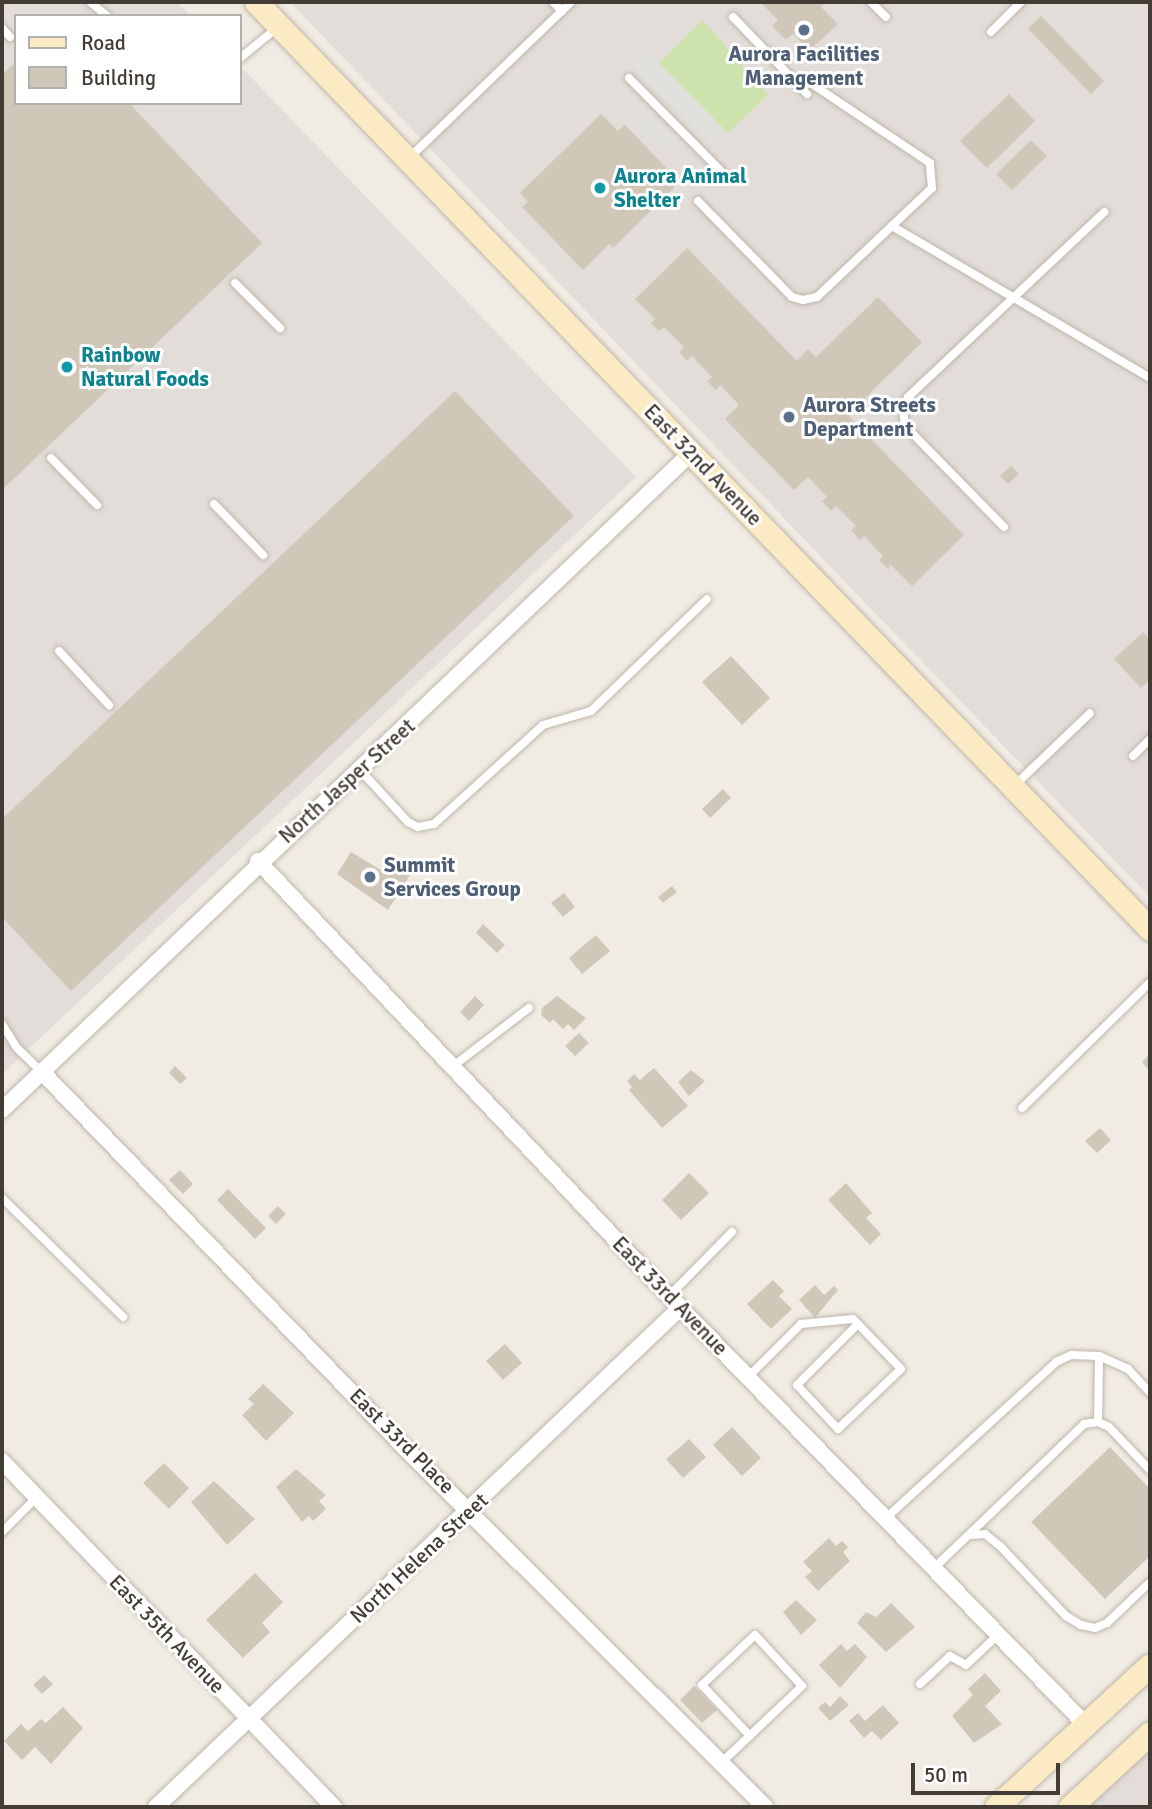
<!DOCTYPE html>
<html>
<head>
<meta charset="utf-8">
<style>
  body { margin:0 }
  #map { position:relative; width:1152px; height:1809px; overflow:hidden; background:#f0ece3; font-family:Signika,sans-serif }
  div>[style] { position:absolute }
  .industrial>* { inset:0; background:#e2ddd8 }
  .green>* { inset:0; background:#cde3ae }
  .parking>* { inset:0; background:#e1dfdb }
  .building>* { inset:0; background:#d1c7b9 }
  .roads { filter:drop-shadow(0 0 2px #beb6aa) drop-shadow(0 0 2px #beb6aa) }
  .lane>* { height:8px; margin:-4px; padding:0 4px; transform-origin:4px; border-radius:4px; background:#fff }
  .street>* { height:16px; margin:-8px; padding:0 8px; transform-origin:8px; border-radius:8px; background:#fff }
  .secondary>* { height:23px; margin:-11.5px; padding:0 11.5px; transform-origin:11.5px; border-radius:11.5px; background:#fbeac3 }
  .dots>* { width:19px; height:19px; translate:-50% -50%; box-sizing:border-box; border:4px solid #fff; border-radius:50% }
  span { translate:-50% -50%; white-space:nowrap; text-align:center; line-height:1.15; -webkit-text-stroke:6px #fff; paint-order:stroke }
  .service-label { font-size:21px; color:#4e5e75; font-weight:700 }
  .left { translate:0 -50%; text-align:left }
  .culture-label { font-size:21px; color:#0d838f; font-weight:700 }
  .street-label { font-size:21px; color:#423c34 }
  .frame { position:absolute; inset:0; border:4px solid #423c34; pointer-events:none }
  .legend { position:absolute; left:14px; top:14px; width:228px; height:91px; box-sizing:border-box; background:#fff; border:2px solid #b3b1ae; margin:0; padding:9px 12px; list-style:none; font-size:21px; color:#423c34 }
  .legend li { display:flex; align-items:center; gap:14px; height:35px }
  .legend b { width:35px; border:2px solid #b3b1ae }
  .scale { position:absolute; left:911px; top:1763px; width:149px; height:32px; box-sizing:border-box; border:4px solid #423c34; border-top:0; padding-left:9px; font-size:21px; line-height:24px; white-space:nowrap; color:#423c34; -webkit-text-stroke:5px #fff; paint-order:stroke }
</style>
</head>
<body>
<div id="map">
  <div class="industrial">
    <i style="clip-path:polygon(2px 2px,177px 2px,191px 16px,16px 16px,16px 103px,240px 103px,240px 66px,636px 477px,2px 1074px)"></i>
    <i style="clip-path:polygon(290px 2px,1150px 2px,1150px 897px,872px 610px)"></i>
    <i style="clip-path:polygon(1150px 1748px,1150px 1807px,1086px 1807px)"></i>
  </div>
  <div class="green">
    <i style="clip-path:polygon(703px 20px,768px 95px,728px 133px,659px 63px)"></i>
  </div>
  <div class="parking">
    <i style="clip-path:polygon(642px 46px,726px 132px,711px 147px,627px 61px)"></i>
    <i style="clip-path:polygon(639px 102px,676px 139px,662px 153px,625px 116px)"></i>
  </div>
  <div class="building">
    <i style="clip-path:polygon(760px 2px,826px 2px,821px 7px,838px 24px,809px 51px,793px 34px,786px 40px,772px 26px,778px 20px)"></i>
    <i style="clip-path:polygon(1041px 16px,1104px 81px,1091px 94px,1028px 29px)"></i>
    <i style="clip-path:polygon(16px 62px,16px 103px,129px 103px,262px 243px,2px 490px,2px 75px)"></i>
    <i style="clip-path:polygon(1009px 94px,1035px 121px,987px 168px,960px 141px)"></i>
    <i style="clip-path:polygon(601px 114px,618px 131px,625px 125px,680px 182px,613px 248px,609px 244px,583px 270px,522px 207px,528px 202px,520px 193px)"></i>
    <i style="clip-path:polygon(1031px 140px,1047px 156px,1012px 190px,996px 174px)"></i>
    <i style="clip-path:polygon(687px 248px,797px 361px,808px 349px,816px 357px,878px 297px,922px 342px,848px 415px,964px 535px,912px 586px,891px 565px,888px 569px,879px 560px,883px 556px,864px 536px,860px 540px,851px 530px,856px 526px,836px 506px,831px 511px,822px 501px,827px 497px,808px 477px,794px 490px,725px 419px,739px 405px,720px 385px,716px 390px,707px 381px,712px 377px,692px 356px,687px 361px,679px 352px,684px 347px,664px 327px,659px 331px,651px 323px,655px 319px,635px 299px)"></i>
    <i style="clip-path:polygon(455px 391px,574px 516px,71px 991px,2px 917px,2px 819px)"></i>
    <i style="clip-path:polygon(1011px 466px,1019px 474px,1008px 484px,1000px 476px)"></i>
    <i style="clip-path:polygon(1143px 632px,1150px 640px,1150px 679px,1141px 688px,1114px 659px)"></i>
    <i style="clip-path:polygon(731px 656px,770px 698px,742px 725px,702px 682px)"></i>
    <i style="clip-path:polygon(723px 789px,731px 798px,710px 818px,702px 809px)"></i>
    <i style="clip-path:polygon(351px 852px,383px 871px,385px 867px,393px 872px,396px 867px,410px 875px,388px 910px,337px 874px)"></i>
    <i style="clip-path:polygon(672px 886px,677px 892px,663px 903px,658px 897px)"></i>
    <i style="clip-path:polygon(564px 893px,575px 907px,563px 917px,551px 903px)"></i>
    <i style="clip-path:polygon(483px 924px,505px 945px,497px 953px,476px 933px)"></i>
    <i style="clip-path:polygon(596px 935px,610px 951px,582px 974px,569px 958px)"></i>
    <i style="clip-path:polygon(475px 996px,484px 1005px,469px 1021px,460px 1012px)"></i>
    <i style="clip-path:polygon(557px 996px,586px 1018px,574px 1030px,568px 1024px,563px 1029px,553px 1019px,550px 1023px,541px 1015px,542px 1008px)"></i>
    <i style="clip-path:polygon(579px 1033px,589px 1043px,575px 1056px,565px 1046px)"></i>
    <i style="clip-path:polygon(1150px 1054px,1150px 1072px,1142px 1062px)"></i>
    <i style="clip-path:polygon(175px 1066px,187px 1078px,180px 1084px,169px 1073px)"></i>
    <i style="clip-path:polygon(654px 1068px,688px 1106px,662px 1128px,629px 1090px,632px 1087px,627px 1081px,634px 1074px,640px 1080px)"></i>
    <i style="clip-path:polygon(691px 1070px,705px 1081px,689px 1096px,678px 1082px)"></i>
    <i style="clip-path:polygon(1100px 1128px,1111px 1140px,1097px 1153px,1085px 1141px)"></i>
    <i style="clip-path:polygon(180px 1170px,193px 1184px,183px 1194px,169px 1180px)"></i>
    <i style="clip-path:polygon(689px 1173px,709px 1193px,681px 1220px,662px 1200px)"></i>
    <i style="clip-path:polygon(846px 1183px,872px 1213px,866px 1218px,881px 1234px,870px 1245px,828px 1200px)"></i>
    <i style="clip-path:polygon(228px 1189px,266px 1228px,255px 1239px,217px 1200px)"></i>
    <i style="clip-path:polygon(278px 1206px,286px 1214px,276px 1224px,268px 1216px)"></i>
    <i style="clip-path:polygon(773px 1280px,784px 1291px,779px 1296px,792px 1309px,771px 1329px,747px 1304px)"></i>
    <i style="clip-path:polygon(815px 1285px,824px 1295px,834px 1286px,838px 1290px,815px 1318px,799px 1300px)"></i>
    <i style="clip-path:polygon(505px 1344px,522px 1363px,503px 1380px,486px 1361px)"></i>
    <i style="clip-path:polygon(263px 1384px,294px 1413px,266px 1441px,242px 1415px,254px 1404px,248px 1399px)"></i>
    <i style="clip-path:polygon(732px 1427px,761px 1458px,742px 1476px,713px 1445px)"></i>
    <i style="clip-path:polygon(689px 1439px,706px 1457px,683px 1478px,666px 1459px)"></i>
    <i style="clip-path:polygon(1110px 1447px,1150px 1489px,1150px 1556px,1105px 1599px,1031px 1522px)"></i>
    <i style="clip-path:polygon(164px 1463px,189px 1488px,169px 1509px,143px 1483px)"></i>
    <i style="clip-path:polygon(296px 1469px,326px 1495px,319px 1501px,326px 1509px,313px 1521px,309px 1516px,302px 1522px,276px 1487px)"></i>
    <i style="clip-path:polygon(214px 1481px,255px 1519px,227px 1545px,191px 1502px)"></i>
    <i style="clip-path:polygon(829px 1538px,836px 1546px,842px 1541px,848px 1547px,843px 1552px,850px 1561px,818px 1591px,805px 1577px,812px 1571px,803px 1562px)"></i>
    <i style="clip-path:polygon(255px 1573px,283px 1602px,262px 1623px,270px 1632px,243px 1658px,206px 1620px)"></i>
    <i style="clip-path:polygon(796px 1600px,817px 1620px,801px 1635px,783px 1612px)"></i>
    <i style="clip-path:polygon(891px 1603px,915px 1627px,886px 1652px,857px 1623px,866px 1612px,876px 1617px)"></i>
    <i style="clip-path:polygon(841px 1644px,847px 1651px,855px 1644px,867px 1657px,840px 1688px,819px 1665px)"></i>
    <i style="clip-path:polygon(985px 1673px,1001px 1691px,985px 1706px,1002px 1724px,974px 1743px,952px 1716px,973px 1695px,968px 1689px)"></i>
    <i style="clip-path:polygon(44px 1675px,53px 1684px,42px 1694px,33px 1685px)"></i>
    <i style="clip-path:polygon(694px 1686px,717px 1710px,702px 1723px,680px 1700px)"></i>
    <i style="clip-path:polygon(840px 1696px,849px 1705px,830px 1721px,818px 1708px,825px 1702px,830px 1707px)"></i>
    <i style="clip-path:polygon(883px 1705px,899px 1723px,881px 1740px,872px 1731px,864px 1738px,849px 1721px,858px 1713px,865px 1721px)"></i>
    <i style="clip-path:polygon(63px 1707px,83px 1728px,51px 1764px,35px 1747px,22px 1760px,4px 1741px,21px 1724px,28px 1731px,41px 1719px,46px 1723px)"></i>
  </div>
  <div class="roads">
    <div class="lane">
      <i style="left:90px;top:2px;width:22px;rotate:39deg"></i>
      <i style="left:553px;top:2px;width:13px;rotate:45deg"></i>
      <i style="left:871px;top:2px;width:21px;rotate:45deg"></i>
      <i style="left:733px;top:17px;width:107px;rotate:46.1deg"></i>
      <i style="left:2px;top:28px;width:12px;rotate:48deg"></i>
      <i style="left:991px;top:32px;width:42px;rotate:-45deg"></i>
      <i style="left:240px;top:58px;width:49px;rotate:-39.2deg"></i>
      <i style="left:629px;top:78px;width:136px;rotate:45.3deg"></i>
      <i style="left:410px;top:157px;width:223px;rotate:-43.9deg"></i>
      <i style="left:698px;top:201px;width:134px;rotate:45.6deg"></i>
      <i style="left:792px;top:297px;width:11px;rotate:15deg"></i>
      <i style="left:803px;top:300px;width:14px;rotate:-12deg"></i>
      <i style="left:817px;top:297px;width:158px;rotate:-43.5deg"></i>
      <i style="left:932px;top:188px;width:25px;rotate:-95deg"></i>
      <i style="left:930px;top:163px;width:138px;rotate:-146.2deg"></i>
      <i style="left:892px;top:226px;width:299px;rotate:30.5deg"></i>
      <i style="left:235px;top:283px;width:64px;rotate:45deg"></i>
      <i style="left:51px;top:458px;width:66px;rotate:45.6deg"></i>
      <i style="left:214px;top:504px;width:71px;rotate:46.1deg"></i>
      <i style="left:1004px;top:527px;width:141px;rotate:-134.4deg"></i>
      <i style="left:905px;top:426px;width:19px;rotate:-96deg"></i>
      <i style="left:903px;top:407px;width:11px;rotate:-63deg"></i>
      <i style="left:908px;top:397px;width:270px;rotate:-43.3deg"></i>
      <i style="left:59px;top:651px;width:74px;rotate:47.2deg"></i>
      <i style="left:1133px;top:756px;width:24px;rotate:-45deg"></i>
      <i style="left:361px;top:771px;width:69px;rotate:47.3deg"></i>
      <i style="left:408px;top:822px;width:11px;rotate:27deg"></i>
      <i style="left:418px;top:827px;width:16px;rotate:-11deg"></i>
      <i style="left:434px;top:824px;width:147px;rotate:-42.2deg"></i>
      <i style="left:543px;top:725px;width:50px;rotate:-16.3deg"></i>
      <i style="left:591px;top:711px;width:161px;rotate:-44deg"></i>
      <i style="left:1014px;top:786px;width:105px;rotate:-43.8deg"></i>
      <i style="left:2px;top:1024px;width:28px;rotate:58deg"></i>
      <i style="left:17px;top:1048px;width:35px;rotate:44deg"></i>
      <i style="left:452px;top:1067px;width:97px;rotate:-37.5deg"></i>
      <i style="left:1022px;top:1108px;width:180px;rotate:-44.5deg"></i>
      <i style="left:2px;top:1198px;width:170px;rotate:44.5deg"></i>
      <i style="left:669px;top:1296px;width:90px;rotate:-45.5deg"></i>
      <i style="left:748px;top:1377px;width:75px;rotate:-45deg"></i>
      <i style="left:801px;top:1324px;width:52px;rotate:-5.5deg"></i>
      <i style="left:853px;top:1319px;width:7px;rotate:45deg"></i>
      <i style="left:858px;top:1324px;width:62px;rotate:46.3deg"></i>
      <i style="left:901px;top:1369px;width:87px;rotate:136.4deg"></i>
      <i style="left:838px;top:1429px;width:60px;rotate:-133deg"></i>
      <i style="left:797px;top:1385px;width:86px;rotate:-45deg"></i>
      <i style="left:1098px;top:1422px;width:66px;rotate:-89.1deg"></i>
      <i style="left:886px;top:1518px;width:231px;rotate:-42.5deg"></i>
      <i style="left:1056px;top:1362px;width:17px;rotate:-25deg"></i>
      <i style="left:1071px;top:1355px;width:28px;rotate:2deg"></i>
      <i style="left:1099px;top:1356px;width:32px;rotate:24deg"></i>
      <i style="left:1128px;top:1369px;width:33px;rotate:47deg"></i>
      <i style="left:2px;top:1532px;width:49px;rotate:-45deg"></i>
      <i style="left:970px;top:1535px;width:15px;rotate:-4deg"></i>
      <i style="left:985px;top:1534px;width:21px;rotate:39deg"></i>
      <i style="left:1001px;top:1547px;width:95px;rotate:46.7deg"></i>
      <i style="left:1066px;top:1616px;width:17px;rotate:31deg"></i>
      <i style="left:1081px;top:1625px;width:14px;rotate:12deg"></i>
      <i style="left:1095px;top:1628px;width:13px;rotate:-23deg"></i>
      <i style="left:1107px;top:1623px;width:59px;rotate:-43.6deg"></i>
      <i style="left:934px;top:1568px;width:208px;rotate:-43.8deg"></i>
      <i style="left:1084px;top:1424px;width:14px;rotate:-8deg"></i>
      <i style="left:1098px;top:1422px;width:12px;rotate:24deg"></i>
      <i style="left:1109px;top:1427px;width:59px;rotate:46.4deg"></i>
      <i style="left:920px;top:1684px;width:41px;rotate:-43deg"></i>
      <i style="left:950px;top:1656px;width:18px;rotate:29deg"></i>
      <i style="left:966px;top:1665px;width:45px;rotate:-43.2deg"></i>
      <i style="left:721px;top:1763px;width:112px;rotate:-43.5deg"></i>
      <i style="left:802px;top:1686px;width:69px;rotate:-132.7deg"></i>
      <i style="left:755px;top:1635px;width:73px;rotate:136.7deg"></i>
      <i style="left:702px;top:1685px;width:70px;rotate:46.7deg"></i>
    </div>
    <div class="street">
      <i style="left:258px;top:861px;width:598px;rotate:46.62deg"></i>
      <i style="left:669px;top:1296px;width:598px;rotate:45.81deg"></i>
      <i style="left:42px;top:1072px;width:524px;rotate:46.01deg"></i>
      <i style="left:406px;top:1449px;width:507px;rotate:44.92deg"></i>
      <i style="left:2px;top:1110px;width:953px;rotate:-43.64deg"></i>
      <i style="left:2px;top:1461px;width:480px;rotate:46.2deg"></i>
      <i style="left:156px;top:1807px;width:724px;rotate:-43.6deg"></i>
    </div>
    <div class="secondary">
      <i style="left:256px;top:2px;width:1288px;rotate:46.04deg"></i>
      <i style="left:996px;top:1807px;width:209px;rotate:-42.7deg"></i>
      <i style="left:1070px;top:1807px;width:109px;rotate:-42.8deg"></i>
    </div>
  </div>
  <div class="dots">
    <i style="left:804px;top:30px;background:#5c6f8a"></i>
    <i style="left:600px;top:188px;background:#0f9aa8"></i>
    <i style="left:67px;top:367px;background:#0f9aa8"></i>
    <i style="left:789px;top:417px;background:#5c6f8a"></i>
    <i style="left:370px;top:877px;background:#5c6f8a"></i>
  </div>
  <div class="service-label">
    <span style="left:804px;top:66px">Aurora Facilities<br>Management</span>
    <span class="left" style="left:803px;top:417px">Aurora Streets<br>Department</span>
    <span class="left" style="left:384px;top:877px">Summit<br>Services Group</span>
  </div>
  <div class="culture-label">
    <span class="left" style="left:614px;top:188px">Aurora Animal<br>Shelter</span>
    <span class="left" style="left:81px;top:367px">Rainbow<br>Natural Foods</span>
  </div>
  <div class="street-label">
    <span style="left:703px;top:465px;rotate:46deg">East 32nd Avenue</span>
    <span style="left:347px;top:781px;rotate:-42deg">North Jasper Street</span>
    <span style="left:670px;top:1296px;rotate:46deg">East 33rd Avenue</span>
    <span style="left:402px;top:1441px;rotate:45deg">East 33rd Place</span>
    <span style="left:419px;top:1558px;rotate:-43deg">North Helena Street</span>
    <span style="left:167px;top:1634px;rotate:46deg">East 35th Avenue</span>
  </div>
  <div class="frame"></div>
  <ul class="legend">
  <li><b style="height:9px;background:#fbeac3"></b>Road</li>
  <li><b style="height:19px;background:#d1c7b9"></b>Building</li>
  </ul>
  <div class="scale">50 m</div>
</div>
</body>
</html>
